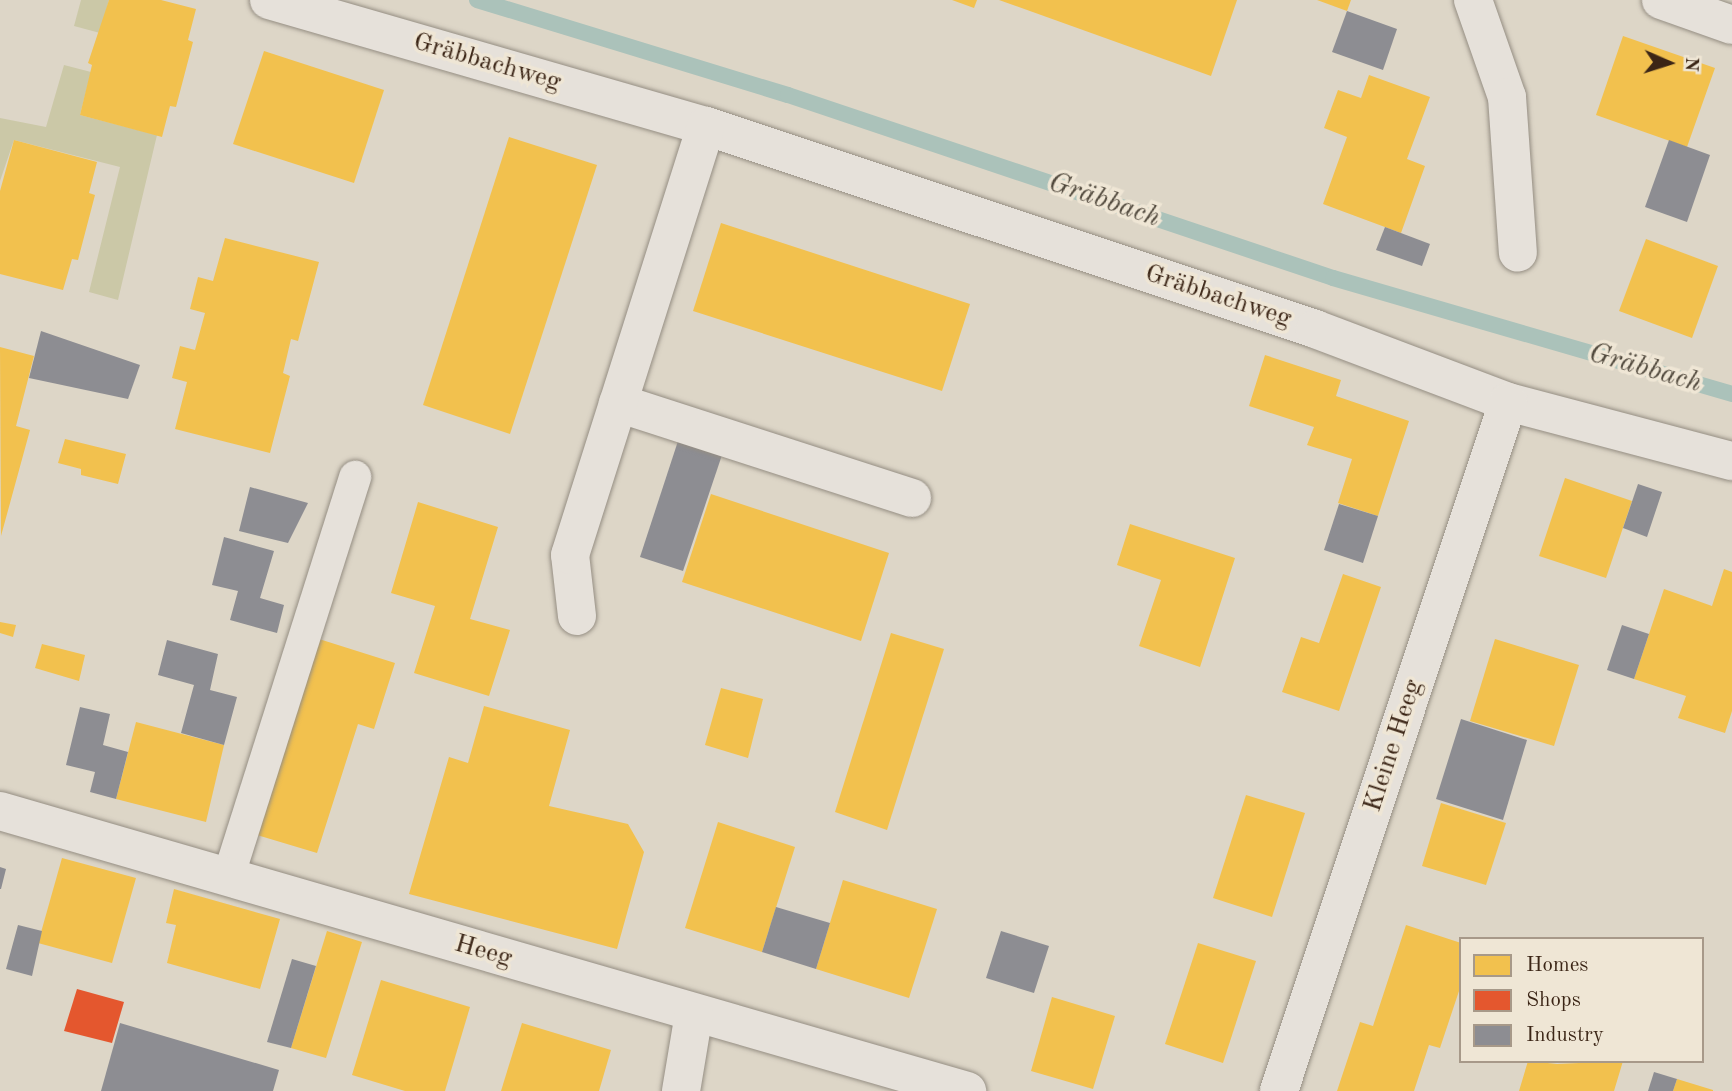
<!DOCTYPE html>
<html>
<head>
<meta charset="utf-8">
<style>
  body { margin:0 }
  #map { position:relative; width:1732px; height:1091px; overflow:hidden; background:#ddd6c7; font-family:"Old Standard TT",serif }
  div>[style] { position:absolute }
  .green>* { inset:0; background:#cbc8a7 }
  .homes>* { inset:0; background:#f2c14e }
  .shops>* { inset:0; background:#e4572e }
  .industry>* { inset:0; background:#8d8d92 }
  .stream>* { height:16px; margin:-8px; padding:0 8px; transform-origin:8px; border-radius:8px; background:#abc2ba }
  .roads { filter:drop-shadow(0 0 2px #958e83) drop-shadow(0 0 2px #958e83) }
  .service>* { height:32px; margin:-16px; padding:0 16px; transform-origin:16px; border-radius:16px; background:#e6e1da }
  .pedestrian>* { height:38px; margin:-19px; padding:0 19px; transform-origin:19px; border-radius:19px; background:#e6e1da }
  .minor>* { height:38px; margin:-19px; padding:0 19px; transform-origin:19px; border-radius:19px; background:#e6e1da }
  span { translate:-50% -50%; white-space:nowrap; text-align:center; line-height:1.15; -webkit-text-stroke:7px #efe6d5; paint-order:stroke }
  .street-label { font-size:26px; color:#3b2516 }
  .water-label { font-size:28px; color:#524a3e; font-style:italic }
  .legend { position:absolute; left:1459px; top:937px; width:245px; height:126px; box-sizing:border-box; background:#efe6d5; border:2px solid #a79989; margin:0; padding:9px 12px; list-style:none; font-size:21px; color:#3b2516 }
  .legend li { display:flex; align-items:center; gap:14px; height:35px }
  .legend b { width:35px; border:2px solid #a79989 }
  .north { position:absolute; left:1634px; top:28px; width:70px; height:70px; -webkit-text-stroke:5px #efe6d5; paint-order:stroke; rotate:93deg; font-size:19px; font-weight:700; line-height:28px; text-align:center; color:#3b2516 }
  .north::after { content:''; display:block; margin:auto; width:24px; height:32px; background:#3b2516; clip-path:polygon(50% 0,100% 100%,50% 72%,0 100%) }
</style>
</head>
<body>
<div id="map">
  <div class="green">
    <i style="clip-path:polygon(81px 0,109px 0,100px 33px,74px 26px)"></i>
    <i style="clip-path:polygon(64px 65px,91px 72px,80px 115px,157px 135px,118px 300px,89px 292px,120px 167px,14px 140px,0 181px,0 118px,46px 127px)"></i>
  </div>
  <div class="homes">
    <i style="clip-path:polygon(109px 0,161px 0,196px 9px,188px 40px,193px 42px,176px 107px,170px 106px,162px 137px,80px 115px,92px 65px,88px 63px)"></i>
    <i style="clip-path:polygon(952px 0,977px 0,974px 8px)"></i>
    <i style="clip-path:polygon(999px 0,1237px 0,1211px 76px)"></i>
    <i style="clip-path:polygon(1317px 0,1351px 0,1347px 11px)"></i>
    <i style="clip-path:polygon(1623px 36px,1715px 68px,1687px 147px,1596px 115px)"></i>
    <i style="clip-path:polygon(264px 51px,384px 90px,354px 183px,233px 144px)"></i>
    <i style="clip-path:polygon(1369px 75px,1430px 97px,1407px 159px,1425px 166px,1401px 233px,1323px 204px,1347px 137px,1324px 128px,1338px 90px,1361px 98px)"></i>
    <i style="clip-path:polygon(509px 137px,597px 165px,510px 434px,423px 405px)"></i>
    <i style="clip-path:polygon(14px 140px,97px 162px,89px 193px,95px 195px,78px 260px,72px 259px,63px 290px,0 274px,0 191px)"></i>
    <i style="clip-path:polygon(721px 223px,970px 304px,942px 391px,693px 311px)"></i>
    <i style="clip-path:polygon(225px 238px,319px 262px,298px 341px,291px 339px,283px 373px,290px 376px,270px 453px,175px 429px,187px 382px,172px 378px,180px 346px,195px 350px,205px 313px,190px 309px,198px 277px,213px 281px)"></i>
    <i style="clip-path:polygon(1646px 239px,1718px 266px,1692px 338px,1619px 311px)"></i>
    <i style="clip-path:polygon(0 347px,34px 356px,16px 426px,30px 430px,1px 536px)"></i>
    <i style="clip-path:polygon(1265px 355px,1341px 380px,1336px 396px,1409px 421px,1378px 516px,1338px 503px,1352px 459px,1307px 445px,1314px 427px,1249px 406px)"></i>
    <i style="clip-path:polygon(65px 439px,126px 454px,118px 484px,81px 475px,81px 469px,58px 463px)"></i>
    <i style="clip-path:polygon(1565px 478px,1632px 501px,1606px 578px,1539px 556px)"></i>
    <i style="clip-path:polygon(711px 494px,889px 553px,861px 641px,682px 582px)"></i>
    <i style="clip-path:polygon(418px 502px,498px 527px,470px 619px,510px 630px,489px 696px,414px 673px,435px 606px,391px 593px)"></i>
    <i style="clip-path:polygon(1130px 524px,1235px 558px,1200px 667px,1139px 646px,1161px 580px,1117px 565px)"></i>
    <i style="clip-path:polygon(1724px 569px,1732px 572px,1732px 711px,1725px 733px,1678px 718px,1686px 696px,1634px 679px,1664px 589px,1712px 606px)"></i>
    <i style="clip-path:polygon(1343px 574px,1381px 587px,1339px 711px,1282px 692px,1301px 637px,1319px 643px)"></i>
    <i style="clip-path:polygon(0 622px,16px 625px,13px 637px,0 633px)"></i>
    <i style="clip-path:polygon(891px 633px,944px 649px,887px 830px,835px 812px)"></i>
    <i style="clip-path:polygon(319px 639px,395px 663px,374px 729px,358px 724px,317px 853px,257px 835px)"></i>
    <i style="clip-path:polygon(1495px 639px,1579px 665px,1554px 746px,1470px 721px)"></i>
    <i style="clip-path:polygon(42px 644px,85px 655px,79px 681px,35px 668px)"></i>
    <i style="clip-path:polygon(721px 688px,763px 699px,748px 758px,705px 745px)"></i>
    <i style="clip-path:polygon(484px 706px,570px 730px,549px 806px,628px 824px,644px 852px,617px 949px,409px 894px,449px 757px,468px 763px)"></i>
    <i style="clip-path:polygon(136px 722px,224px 745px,206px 822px,116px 799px)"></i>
    <i style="clip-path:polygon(1246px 795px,1305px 813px,1272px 917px,1213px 898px)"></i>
    <i style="clip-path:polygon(1441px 803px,1506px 823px,1486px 885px,1422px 866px)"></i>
    <i style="clip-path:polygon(718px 822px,795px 847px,762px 952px,685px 928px)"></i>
    <i style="clip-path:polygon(62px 858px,136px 878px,112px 963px,38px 943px)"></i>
    <i style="clip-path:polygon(843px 880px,937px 909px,909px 998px,816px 969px)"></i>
    <i style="clip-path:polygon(174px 889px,280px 919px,260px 989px,167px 963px,176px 925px,166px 923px)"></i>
    <i style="clip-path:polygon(1406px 925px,1461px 943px,1461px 985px,1440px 1048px,1429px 1045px,1414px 1091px,1337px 1091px,1360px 1022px,1373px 1026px)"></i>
    <i style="clip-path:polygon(327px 931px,362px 942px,326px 1058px,291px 1048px)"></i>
    <i style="clip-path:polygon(1198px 943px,1256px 961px,1223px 1063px,1165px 1044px)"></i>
    <i style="clip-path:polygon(381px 980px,470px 1007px,445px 1091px,405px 1091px,352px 1075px)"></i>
    <i style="clip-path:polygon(1052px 997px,1115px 1016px,1093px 1089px,1031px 1071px)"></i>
    <i style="clip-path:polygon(522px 1023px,611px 1050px,599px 1091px,501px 1091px)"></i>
    <i style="clip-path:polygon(1528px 1061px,1557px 1064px,1623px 1061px,1614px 1091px,1519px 1091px)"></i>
    <i style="clip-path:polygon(1677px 1079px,1713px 1090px,1713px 1091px,1673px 1091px)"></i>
  </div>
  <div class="shops">
    <i style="clip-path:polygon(77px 989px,124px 1002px,112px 1043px,64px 1031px)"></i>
  </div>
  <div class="industry">
    <i style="clip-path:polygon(1347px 11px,1397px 29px,1383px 70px,1332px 52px)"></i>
    <i style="clip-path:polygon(1669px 140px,1710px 155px,1687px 222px,1645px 207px)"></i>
    <i style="clip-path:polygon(1385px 227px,1430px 244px,1422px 266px,1376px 250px)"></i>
    <i style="clip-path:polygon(41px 331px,140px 365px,128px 399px,29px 378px)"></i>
    <i style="clip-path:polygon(678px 441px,722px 455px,683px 571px,640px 557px)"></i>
    <i style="clip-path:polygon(1638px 484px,1662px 492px,1647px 537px,1623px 528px)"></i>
    <i style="clip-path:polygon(250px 487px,308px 503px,288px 543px,239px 531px)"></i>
    <i style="clip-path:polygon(1339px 504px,1378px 516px,1363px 563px,1324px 550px)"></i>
    <i style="clip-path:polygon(224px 537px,274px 551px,260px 598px,284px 605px,277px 633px,230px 620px,238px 591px,212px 585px)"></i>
    <i style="clip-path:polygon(1622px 625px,1649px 634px,1634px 679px,1607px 670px)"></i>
    <i style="clip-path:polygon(167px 640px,218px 654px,210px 690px,237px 697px,224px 745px,181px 733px,194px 685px,158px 675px)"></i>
    <i style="clip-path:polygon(80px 707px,110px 714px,103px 745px,128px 752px,116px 799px,90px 792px,95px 772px,66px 765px)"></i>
    <i style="clip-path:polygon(1461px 719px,1527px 740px,1503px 820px,1436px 799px)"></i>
    <i style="clip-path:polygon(0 867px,6px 869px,1px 889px,0 889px)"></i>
    <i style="clip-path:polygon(776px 907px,830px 923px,816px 969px,762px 952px)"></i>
    <i style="clip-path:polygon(18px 925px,42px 931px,32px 976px,6px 969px)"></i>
    <i style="clip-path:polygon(1001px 931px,1049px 946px,1034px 993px,986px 978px)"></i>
    <i style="clip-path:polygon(292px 959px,316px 966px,291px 1048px,267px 1042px)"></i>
    <i style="clip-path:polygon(120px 1023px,279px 1070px,273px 1091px,101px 1091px)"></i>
    <i style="clip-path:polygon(1654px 1072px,1677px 1079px,1673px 1091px,1648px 1091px)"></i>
  </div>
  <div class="stream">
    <i style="left:477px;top:0;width:325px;rotate:17deg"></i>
    <i style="left:788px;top:95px;width:575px;rotate:18.56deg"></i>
    <i style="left:1333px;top:278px;width:416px;rotate:16.2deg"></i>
  </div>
  <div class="roads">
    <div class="service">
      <i style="left:228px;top:878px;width:421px;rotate:-72.4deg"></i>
    </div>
    <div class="pedestrian">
      <i style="left:618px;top:403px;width:309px;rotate:17.9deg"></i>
    </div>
    <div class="minor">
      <i style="left:269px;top:0;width:455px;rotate:16.1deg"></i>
      <i style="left:706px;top:126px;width:642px;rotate:18.43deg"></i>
      <i style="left:1315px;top:329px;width:206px;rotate:20.7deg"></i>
      <i style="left:1508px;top:402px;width:232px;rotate:14.8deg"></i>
      <i style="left:1473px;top:0;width:103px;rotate:70.7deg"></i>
      <i style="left:1507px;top:97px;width:156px;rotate:86deg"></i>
      <i style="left:1661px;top:0;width:75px;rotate:19.4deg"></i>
      <i style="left:577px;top:616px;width:61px;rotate:-96.5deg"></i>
      <i style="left:570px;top:555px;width:450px;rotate:-72.4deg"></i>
      <i style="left:0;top:811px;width:1007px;rotate:16.15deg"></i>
      <i style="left:681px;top:1091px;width:79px;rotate:-80.5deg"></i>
      <i style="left:1279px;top:1091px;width:726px;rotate:-71.61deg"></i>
    </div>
  </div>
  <div class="street-label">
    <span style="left:487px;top:63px;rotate:16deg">Gräbbachweg</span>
    <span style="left:1218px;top:297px;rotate:18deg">Gräbbachweg</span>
    <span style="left:1394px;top:746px;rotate:-72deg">Kleine Heeg</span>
    <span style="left:483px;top:952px;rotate:16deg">Heeg</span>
  </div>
  <div class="water-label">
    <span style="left:1104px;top:201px;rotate:19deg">Gräbbach</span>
    <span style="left:1645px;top:369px;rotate:16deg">Gräbbach</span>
  </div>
  <ul class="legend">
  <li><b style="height:19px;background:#f2c14e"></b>Homes</li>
  <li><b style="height:19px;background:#e4572e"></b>Shops</li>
  <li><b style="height:19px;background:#8d8d92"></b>Industry</li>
  </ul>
  <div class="north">N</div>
</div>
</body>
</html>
